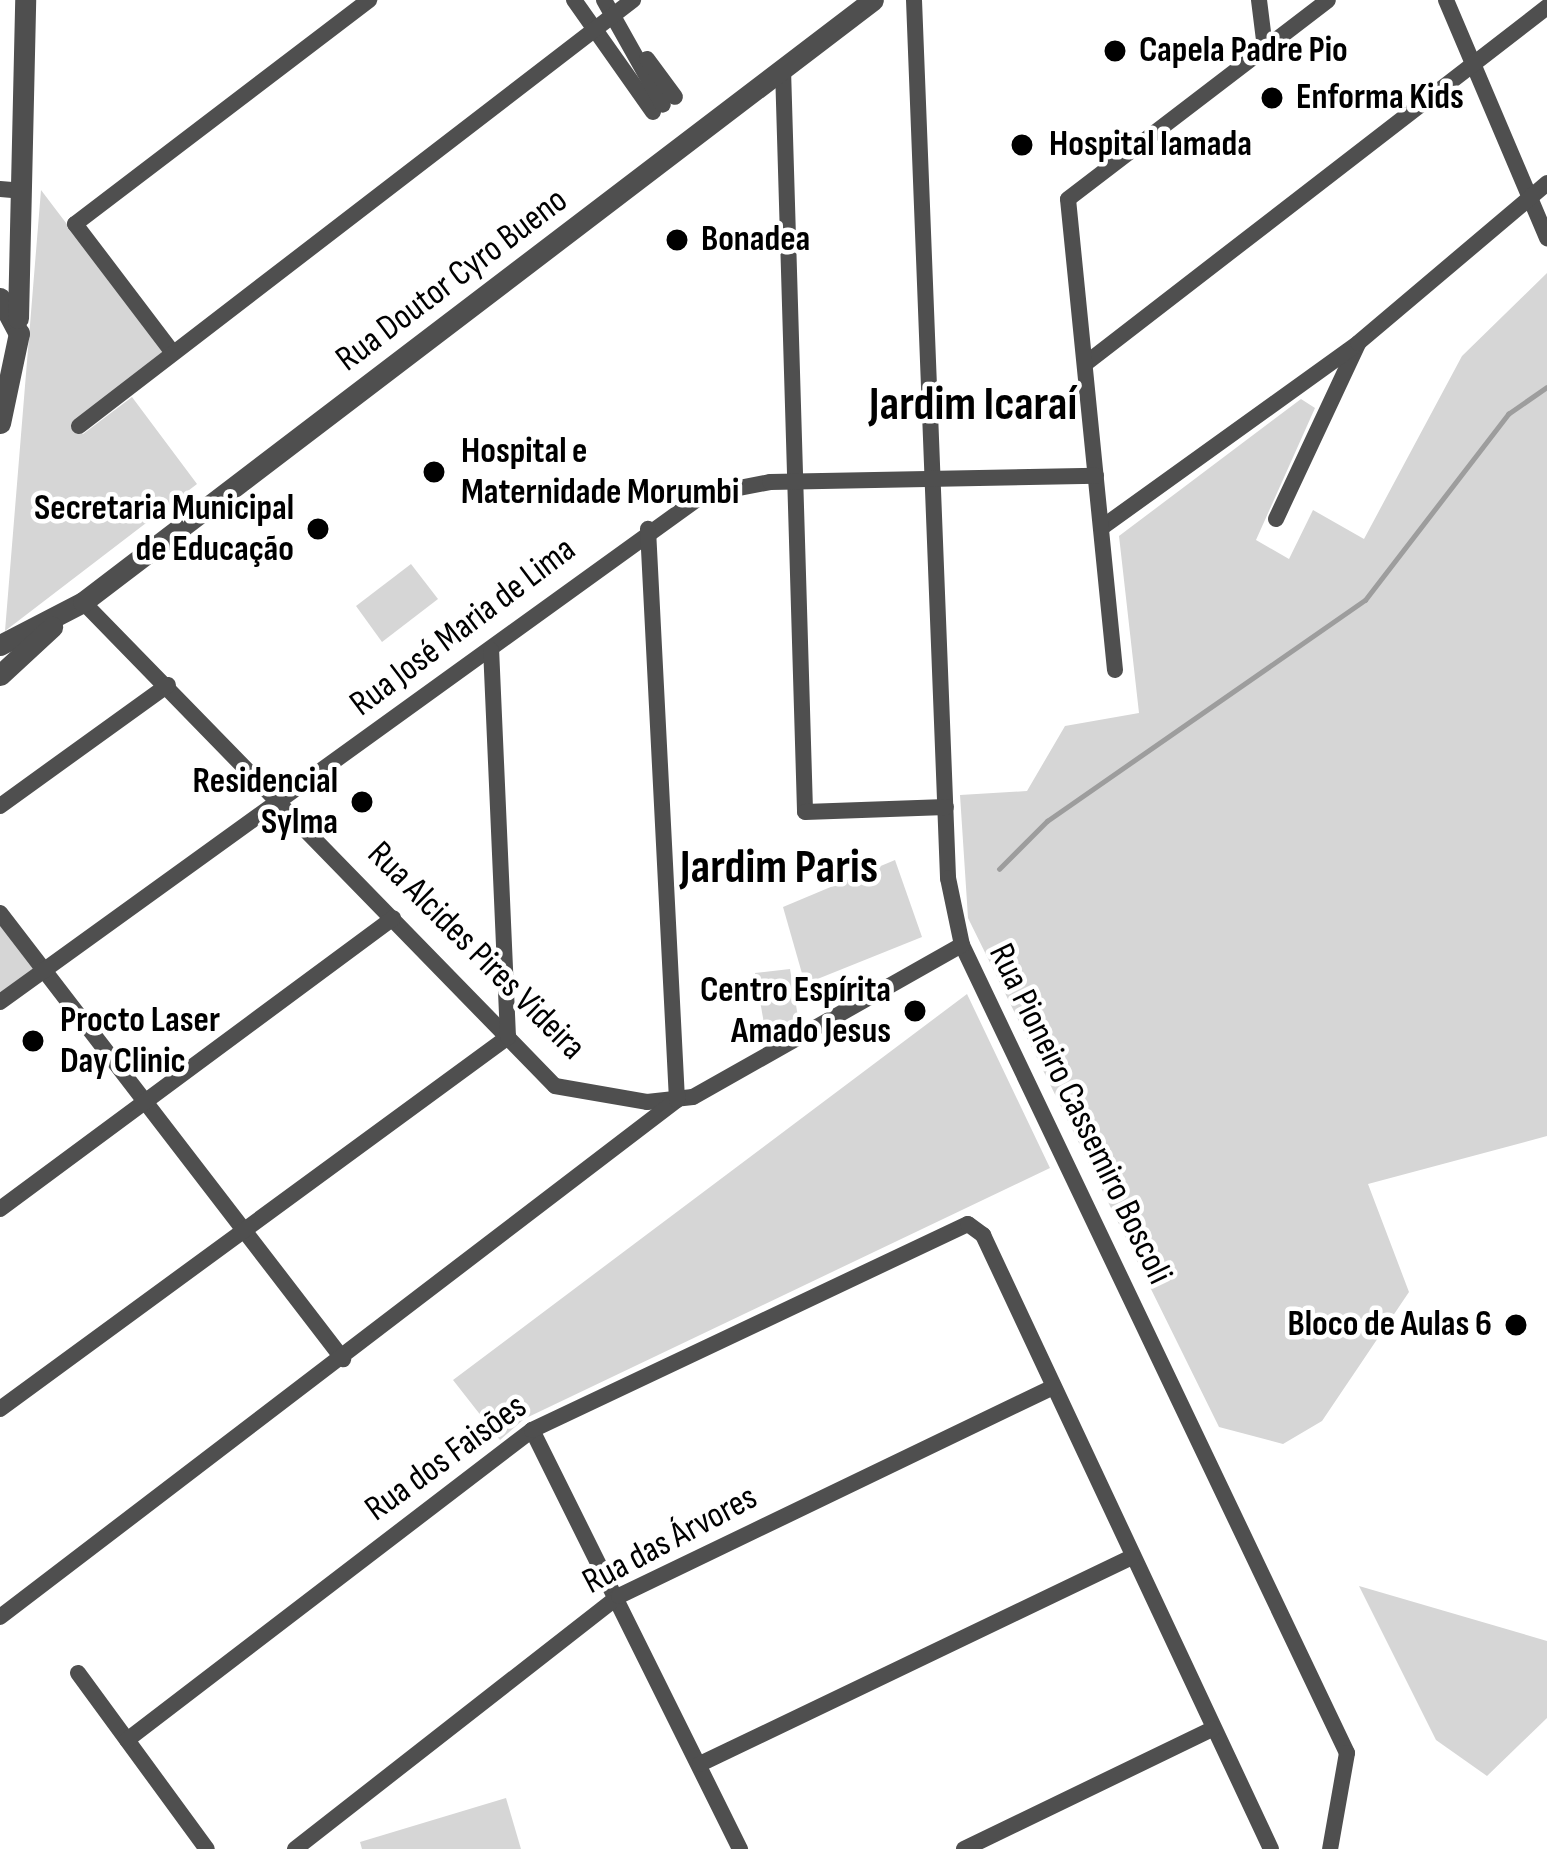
<!DOCTYPE html>
<html>
<head>
<meta charset="utf-8">
<style>
  body { margin:0 }
  #map { position:relative; width:1547px; height:1849px; overflow:hidden; background:#fff; font-family:"Sofia Sans Condensed",sans-serif }
  div>[style] { position:absolute }
  .green>* { inset:0; background:#d6d6d6 }
  .stream>* { height:4.5px; margin:-2.25px; padding:0 2.25px; transform-origin:2.25px; border-radius:2.25px; background:#9d9d9d }
  .minor>* { height:16px; margin:-8px; padding:0 8px; transform-origin:8px; border-radius:8px; background:#4f4f4f }
  .tertiary>* { height:21px; margin:-10.5px; padding:0 10.5px; transform-origin:10.5px; border-radius:10.5px; background:#4f4f4f }
  .dots>* { width:33px; height:33px; translate:-50% -50%; box-sizing:border-box; border:6px solid #fff; border-radius:50% }
  span { translate:-50% -50%; white-space:nowrap; text-align:center; line-height:1.15; -webkit-text-stroke:9px #fff; paint-order:stroke }
  .poi-label { font-size:36px; color:#000; font-weight:700 }
  .left { translate:0 -50%; text-align:left }
  .right { translate:-100% -50%; text-align:right }
  .street-label { font-size:36px; color:#000 }
  .district-label { font-size:48px; color:#000; font-weight:700 }
</style>
</head>
<body>
<div id="map">
  <div class="green">
    <i style="clip-path:polygon(41px 190px,164px 352px,73px 422px,83px 434px,132px 397px,197px 484px,5px 631px)"></i>
    <i style="clip-path:polygon(1547px 273px,1547px 1136px,1368px 1184px,1409px 1292px,1322px 1421px,1283px 1444px,1219px 1427px,968px 918px,960px 795px,1027px 791px,1065px 726px,1139px 713px,1119px 536px,1301px 399px,1315px 408px,1256px 540px,1289px 559px,1313px 510px,1364px 539px,1462px 356px)"></i>
    <i style="clip-path:polygon(411px 564px,438px 599px,382px 642px,356px 606px)"></i>
    <i style="clip-path:polygon(895px 860px,922px 937px,805px 984px,783px 907px)"></i>
    <i style="clip-path:polygon(0 925px,36px 971px,0 993px)"></i>
    <i style="clip-path:polygon(790px 969px,799px 1023px,765px 1029px,755px 973px)"></i>
    <i style="clip-path:polygon(967px 994px,1050px 1168px,524px 1419px,500px 1440px,453px 1380px)"></i>
    <i style="clip-path:polygon(1359px 1586px,1547px 1641px,1547px 1718px,1487px 1776px,1436px 1740px)"></i>
    <i style="clip-path:polygon(506px 1798px,521px 1849px,362px 1849px,360px 1842px)"></i>
  </div>
  <div class="stream">
    <i style="left:999px;top:869px;width:68px;rotate:-45deg"></i>
    <i style="left:1047px;top:821px;width:387px;rotate:-34.8deg"></i>
    <i style="left:1365px;top:600px;width:235px;rotate:-52.4deg"></i>
    <i style="left:1508px;top:414px;width:47px;rotate:-34.7deg"></i>
  </div>
  <div class="minor">
    <i style="left:574px;top:0;width:137px;rotate:54.8deg"></i>
    <i style="left:604px;top:0;width:120px;rotate:60.7deg"></i>
    <i style="left:914px;top:0;width:879px;rotate:87.78deg"></i>
    <i style="left:948px;top:878px;width:68px;rotate:78.2deg"></i>
    <i style="left:962px;top:945px;width:895px;rotate:64.52deg"></i>
    <i style="left:1347px;top:1753px;width:97px;rotate:100deg"></i>
    <i style="left:1259px;top:0;width:48px;rotate:82.9deg"></i>
    <i style="left:1446px;top:0;width:259px;rotate:67deg"></i>
    <i style="left:647px;top:59px;width:47px;rotate:53.6deg"></i>
    <i style="left:783px;top:69px;width:743px;rotate:88.3deg"></i>
    <i style="left:805px;top:812px;width:141px;rotate:-2deg"></i>
    <i style="left:0;top:189px;width:21px;rotate:5deg"></i>
    <i style="left:173px;top:353px;width:162px;rotate:-127.2deg"></i>
    <i style="left:75px;top:224px;width:370px;rotate:-37.3deg"></i>
    <i style="left:1085px;top:364px;width:584px;rotate:-37.69deg"></i>
    <i style="left:79px;top:426px;width:699px;rotate:-37.56deg"></i>
    <i style="left:1276px;top:519px;width:193px;rotate:-64.9deg"></i>
    <i style="left:1101px;top:528px;width:317px;rotate:-35.7deg"></i>
    <i style="left:1358px;top:343px;width:248px;rotate:-40.2deg"></i>
    <i style="left:83px;top:602px;width:676px;rotate:45.72deg"></i>
    <i style="left:555px;top:1086px;width:93px;rotate:9.9deg"></i>
    <i style="left:647px;top:1102px;width:46px;rotate:-6.2deg"></i>
    <i style="left:693px;top:1097px;width:309px;rotate:-29.5deg"></i>
    <i style="left:1115px;top:670px;width:473px;rotate:-95.7deg"></i>
    <i style="left:1068px;top:199px;width:327px;rotate:-37.4deg"></i>
    <i style="left:0;top:806px;width:207px;rotate:-35.8deg"></i>
    <i style="left:0;top:913px;width:563px;rotate:52.44deg"></i>
    <i style="left:0;top:1002px;width:867px;rotate:-35.8deg"></i>
    <i style="left:703px;top:495px;width:68px;rotate:-11deg"></i>
    <i style="left:770px;top:482px;width:326px;rotate:-1.1deg"></i>
    <i style="left:0;top:1209px;width:489px;rotate:-36.5deg"></i>
    <i style="left:0;top:1409px;width:630px;rotate:-36.21deg"></i>
    <i style="left:508px;top:1037px;width:387px;rotate:-92.5deg"></i>
    <i style="left:532px;top:1430px;width:468px;rotate:63.6deg"></i>
    <i style="left:0;top:1617px;width:852px;rotate:-37.37deg"></i>
    <i style="left:677px;top:1100px;width:572px;rotate:-92.91deg"></i>
    <i style="left:78px;top:1673px;width:218px;rotate:53.8deg"></i>
    <i style="left:127px;top:1740px;width:510px;rotate:-37.43deg"></i>
    <i style="left:532px;top:1430px;width:482px;rotate:-25.3deg"></i>
    <i style="left:968px;top:1224px;width:19px;rotate:36deg"></i>
    <i style="left:983px;top:1235px;width:678px;rotate:64.87deg"></i>
    <i style="left:700px;top:1764px;width:479px;rotate:-25.6deg"></i>
    <i style="left:295px;top:1849px;width:411px;rotate:-38deg"></i>
    <i style="left:619px;top:1596px;width:482px;rotate:-25.7deg"></i>
    <i style="left:964px;top:1849px;width:276px;rotate:-25.8deg"></i>
  </div>
  <div class="tertiary">
    <i style="left:0;top:298px;width:40px;rotate:62deg"></i>
    <i style="left:19px;top:333px;width:92px;rotate:101.9deg"></i>
    <i style="left:18px;top:318px;width:318px;rotate:-88.7deg"></i>
    <i style="left:0;top:645px;width:93px;rotate:-27.4deg"></i>
    <i style="left:83px;top:602px;width:993px;rotate:-37.31deg"></i>
    <i style="left:0;top:675px;width:71px;rotate:-42.7deg"></i>
  </div>
  <div class="dots">
    <i style="left:1115px;top:51px;background:#000"></i>
    <i style="left:1272px;top:98px;background:#000"></i>
    <i style="left:1022px;top:145px;background:#000"></i>
    <i style="left:677px;top:240px;background:#000"></i>
    <i style="left:434px;top:472px;background:#000"></i>
    <i style="left:318px;top:529px;background:#000"></i>
    <i style="left:362px;top:802px;background:#000"></i>
    <i style="left:915px;top:1011px;background:#000"></i>
    <i style="left:33px;top:1041px;background:#000"></i>
    <i style="left:1516px;top:1325px;background:#000"></i>
  </div>
  <div class="poi-label">
    <span class="left" style="left:1139px;top:51px">Capela Padre Pio</span>
    <span class="left" style="left:1296px;top:98px">Enforma Kids</span>
    <span class="left" style="left:1049px;top:145px">Hospital Iamada</span>
    <span class="left" style="left:701px;top:240px">Bonadea</span>
    <span class="left" style="left:461px;top:472px">Hospital e<br>Maternidade Morumbi</span>
    <span class="right" style="left:294px;top:529px">Secretaria Municipal<br>de Educação</span>
    <span class="right" style="left:338px;top:802px">Residencial<br>Sylma</span>
    <span class="right" style="left:891px;top:1011px">Centro Espírita<br>Amado Jesus</span>
    <span class="left" style="left:60px;top:1041px">Procto Laser<br>Day Clinic</span>
    <span class="right" style="left:1492px;top:1325px">Bloco de Aulas 6</span>
  </div>
  <div class="street-label">
    <span style="left:452px;top:280px;rotate:-37deg">Rua Doutor Cyro Bueno</span>
    <span style="left:463px;top:627px;rotate:-37deg">Rua José Maria de Lima</span>
    <span style="left:476px;top:951px;rotate:45deg">Rua Alcides Pires Videira</span>
    <span style="left:1080px;top:1114px;rotate:64deg">Rua Pioneiro Cassemiro Boscoli</span>
    <span style="left:446px;top:1458px;rotate:-36deg">Rua dos Faisões</span>
    <span style="left:670px;top:1540px;rotate:-28deg">Rua das Árvores</span>
  </div>
  <div class="district-label">
    <span style="left:973px;top:405px">Jardim Icaraí</span>
    <span style="left:779px;top:868px">Jardim Paris</span>
  </div>
</div>
</body>
</html>
